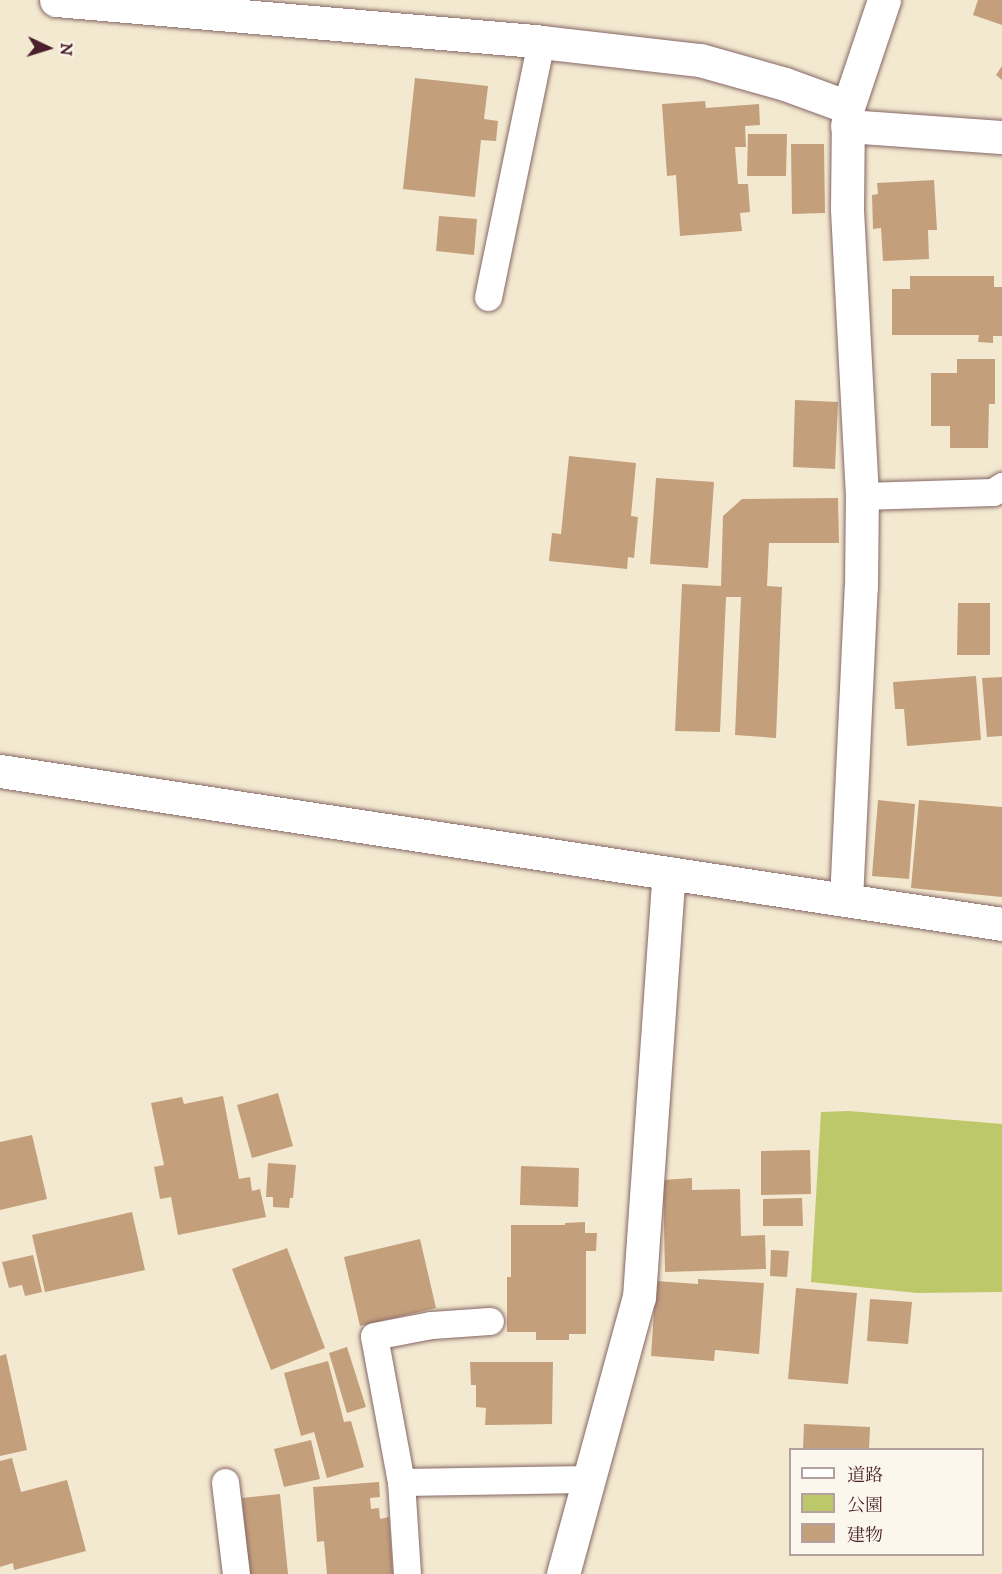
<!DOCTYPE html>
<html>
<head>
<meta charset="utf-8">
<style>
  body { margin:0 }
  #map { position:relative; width:1002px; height:1574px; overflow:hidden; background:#f3e9d0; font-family:"IM FELL DW Pica","Noto Serif JP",serif }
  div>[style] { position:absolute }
  .green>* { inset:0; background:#bcc86a }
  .building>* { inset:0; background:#c49f7c }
  .roads { filter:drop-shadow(0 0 2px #856665) drop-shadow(0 0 2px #856665) }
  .lane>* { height:27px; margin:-13.5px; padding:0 13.5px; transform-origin:13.5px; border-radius:13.5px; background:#fff }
  .street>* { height:33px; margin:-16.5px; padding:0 16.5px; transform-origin:16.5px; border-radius:16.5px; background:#fff }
  .secondary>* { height:33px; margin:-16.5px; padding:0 16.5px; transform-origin:16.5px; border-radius:16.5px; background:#fff }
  span { translate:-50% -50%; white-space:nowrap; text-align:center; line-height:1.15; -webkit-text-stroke:4.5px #fbf7ec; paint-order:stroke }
  .legend { position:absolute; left:789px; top:1448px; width:195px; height:108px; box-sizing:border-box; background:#fbf7ec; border:2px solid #b4a19f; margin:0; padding:8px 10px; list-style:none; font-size:18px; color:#4a1f2b }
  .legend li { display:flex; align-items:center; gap:12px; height:30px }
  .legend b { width:30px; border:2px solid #b4a19f }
  .north { position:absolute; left:18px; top:18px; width:60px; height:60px; -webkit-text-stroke:4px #fbf7ec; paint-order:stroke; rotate:94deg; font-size:16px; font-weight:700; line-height:24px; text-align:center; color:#4a1f2b }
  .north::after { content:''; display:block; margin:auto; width:21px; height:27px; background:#4a1f2b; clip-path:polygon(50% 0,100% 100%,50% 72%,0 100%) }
</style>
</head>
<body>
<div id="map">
  <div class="green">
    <i style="clip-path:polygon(849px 1111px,1002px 1124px,1002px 1292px,917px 1293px,811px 1282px,821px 1112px)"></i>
  </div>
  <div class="building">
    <i style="clip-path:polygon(978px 0,1002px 0,1002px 25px,973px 15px)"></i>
    <i style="clip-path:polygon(1002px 66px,1002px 80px,996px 75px)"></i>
    <i style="clip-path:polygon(415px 78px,488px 86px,484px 119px,498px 121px,496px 141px,481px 140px,475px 197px,403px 189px)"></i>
    <i style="clip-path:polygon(705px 101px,706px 108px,759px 104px,760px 125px,745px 126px,746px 147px,735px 147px,738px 184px,748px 184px,750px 212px,740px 213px,742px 231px,680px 236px,676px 175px,667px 176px,662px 104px)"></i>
    <i style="clip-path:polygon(748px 134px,787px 134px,786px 176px,747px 176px)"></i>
    <i style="clip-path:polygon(791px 144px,824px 144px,825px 213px,792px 214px)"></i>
    <i style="clip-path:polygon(934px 180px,937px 230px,928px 230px,929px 259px,883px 261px,881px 228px,873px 229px,872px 195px,878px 194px,877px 183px)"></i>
    <i style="clip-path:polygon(439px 216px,477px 219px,474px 255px,436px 251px)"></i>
    <i style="clip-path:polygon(910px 276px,994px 276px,994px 287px,1002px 287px,1002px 336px,993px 336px,993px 343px,978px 342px,979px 335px,892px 335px,892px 289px,910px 289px)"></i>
    <i style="clip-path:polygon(957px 359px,995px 359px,995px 404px,989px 404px,988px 448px,950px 448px,950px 426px,931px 426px,931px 373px,957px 373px)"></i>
    <i style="clip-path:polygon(795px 400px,838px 402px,835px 469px,793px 467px)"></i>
    <i style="clip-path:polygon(569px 456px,636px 463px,631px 516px,638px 517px,634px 558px,628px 557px,627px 569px,549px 561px,552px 533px,561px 534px)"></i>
    <i style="clip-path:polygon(656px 478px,714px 482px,708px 568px,650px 564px)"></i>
    <i style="clip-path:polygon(838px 498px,839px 543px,769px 543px,767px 586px,782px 587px,776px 738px,735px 735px,741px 597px,726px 597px,720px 732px,675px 731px,682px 584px,721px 586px,723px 516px,742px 499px)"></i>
    <i style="clip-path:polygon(958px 603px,990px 603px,990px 655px,957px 655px)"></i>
    <i style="clip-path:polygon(976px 676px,981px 740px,907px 746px,904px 709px,895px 709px,893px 682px)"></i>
    <i style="clip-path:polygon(1002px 677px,1002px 736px,987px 737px,982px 678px)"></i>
    <i style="clip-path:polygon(878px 800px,915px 804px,909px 879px,872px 876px)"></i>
    <i style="clip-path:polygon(919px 800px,1002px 807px,1002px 897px,911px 888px)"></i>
    <i style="clip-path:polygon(278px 1093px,293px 1146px,252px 1158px,237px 1105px)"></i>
    <i style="clip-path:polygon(223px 1096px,239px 1179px,250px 1177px,252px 1191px,260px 1189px,266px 1217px,178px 1235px,171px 1197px,160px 1199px,154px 1167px,164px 1165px,151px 1103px,182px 1097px,184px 1104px)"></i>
    <i style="clip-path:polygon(32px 1135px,47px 1199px,0 1210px,0 1142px)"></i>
    <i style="clip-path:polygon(810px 1150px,811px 1194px,761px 1195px,761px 1151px)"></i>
    <i style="clip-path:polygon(268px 1163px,296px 1165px,293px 1198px,290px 1198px,289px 1208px,273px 1207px,273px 1197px,266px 1197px)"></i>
    <i style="clip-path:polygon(521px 1166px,579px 1168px,578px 1207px,520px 1205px)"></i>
    <i style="clip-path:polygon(692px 1178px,692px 1190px,740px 1189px,741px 1236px,765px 1235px,766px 1269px,665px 1272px,663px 1180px)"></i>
    <i style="clip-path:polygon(802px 1198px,803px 1226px,763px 1226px,763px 1199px)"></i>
    <i style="clip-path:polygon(132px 1212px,145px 1270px,45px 1292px,32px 1235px)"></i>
    <i style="clip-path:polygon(585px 1222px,585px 1233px,597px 1233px,596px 1251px,586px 1251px,586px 1334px,569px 1334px,569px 1340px,536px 1340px,536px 1332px,507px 1332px,507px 1277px,511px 1277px,511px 1225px,565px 1225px,565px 1223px)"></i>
    <i style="clip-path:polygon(420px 1239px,436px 1308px,360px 1326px,344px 1257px)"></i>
    <i style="clip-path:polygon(287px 1248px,325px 1348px,271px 1370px,232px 1269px)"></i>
    <i style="clip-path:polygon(771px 1250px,789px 1251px,787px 1277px,770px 1276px)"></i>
    <i style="clip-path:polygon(33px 1255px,42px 1292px,25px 1296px,22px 1285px,9px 1288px,2px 1262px)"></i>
    <i style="clip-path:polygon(698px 1279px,764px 1283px,759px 1354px,715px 1350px,714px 1361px,651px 1356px,656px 1281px,698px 1284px)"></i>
    <i style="clip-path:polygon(796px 1288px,857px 1293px,848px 1384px,788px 1379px)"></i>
    <i style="clip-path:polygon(870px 1299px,912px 1302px,908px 1344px,867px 1341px)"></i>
    <i style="clip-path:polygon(347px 1347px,366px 1407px,347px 1413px,329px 1353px)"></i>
    <i style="clip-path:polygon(6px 1354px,27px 1450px,0 1456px,0 1356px)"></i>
    <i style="clip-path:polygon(328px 1361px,344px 1422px,351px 1421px,364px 1467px,327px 1478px,314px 1432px,301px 1436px,284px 1373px)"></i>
    <i style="clip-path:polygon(470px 1362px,553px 1362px,552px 1424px,485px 1425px,486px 1408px,476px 1407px,476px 1385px,471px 1385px)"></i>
    <i style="clip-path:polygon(804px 1424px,870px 1427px,869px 1450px,803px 1450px)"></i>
    <i style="clip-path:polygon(311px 1440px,320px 1479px,284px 1487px,274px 1449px)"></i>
    <i style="clip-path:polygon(12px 1458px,21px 1492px,67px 1480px,86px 1551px,14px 1570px,13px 1563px,0 1567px,0 1461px)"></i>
    <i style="clip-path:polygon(379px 1482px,380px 1497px,370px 1498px,371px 1509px,379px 1508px,380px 1519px,389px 1517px,393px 1574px,327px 1574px,324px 1541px,317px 1542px,313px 1487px)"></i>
    <i style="clip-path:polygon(280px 1494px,288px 1574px,249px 1574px,242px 1498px)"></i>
  </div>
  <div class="roads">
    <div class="lane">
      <i style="left:488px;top:297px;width:260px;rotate:-78.3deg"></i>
      <i style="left:862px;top:496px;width:131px;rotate:-1.7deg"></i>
      <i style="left:993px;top:492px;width:11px;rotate:-34deg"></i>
      <i style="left:225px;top:1482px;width:93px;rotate:83.2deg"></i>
      <i style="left:401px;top:1482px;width:188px;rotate:-0.9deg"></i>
      <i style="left:407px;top:1574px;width:92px;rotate:-93.7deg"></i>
      <i style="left:401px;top:1482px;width:148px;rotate:-100.5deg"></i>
      <i style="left:374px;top:1336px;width:58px;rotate:-10.9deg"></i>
      <i style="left:431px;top:1325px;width:59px;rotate:-3.9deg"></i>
    </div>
    <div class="street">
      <i style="left:56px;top:0;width:487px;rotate:4.9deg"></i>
      <i style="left:541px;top:42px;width:160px;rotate:6.5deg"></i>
      <i style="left:700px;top:60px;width:88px;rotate:15.8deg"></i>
      <i style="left:785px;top:84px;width:67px;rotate:20.1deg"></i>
      <i style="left:847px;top:126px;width:155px;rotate:4.1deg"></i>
      <i style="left:846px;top:900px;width:313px;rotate:-87.3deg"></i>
      <i style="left:861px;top:587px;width:91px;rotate:-89.4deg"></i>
      <i style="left:862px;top:496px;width:288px;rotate:-93deg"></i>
      <i style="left:847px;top:208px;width:101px;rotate:-89.4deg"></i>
      <i style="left:848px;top:107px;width:113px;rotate:-71.4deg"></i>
      <i style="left:563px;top:1574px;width:287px;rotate:-74.7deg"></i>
      <i style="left:639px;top:1297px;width:425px;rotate:-86deg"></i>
    </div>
    <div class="secondary">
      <i style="left:0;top:771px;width:1014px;rotate:8.68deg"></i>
    </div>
  </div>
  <ul class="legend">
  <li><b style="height:8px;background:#fff"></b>道路</li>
  <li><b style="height:16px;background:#bcc86a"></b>公園</li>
  <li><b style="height:16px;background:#c49f7c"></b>建物</li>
  </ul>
  <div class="north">N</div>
</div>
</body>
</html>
